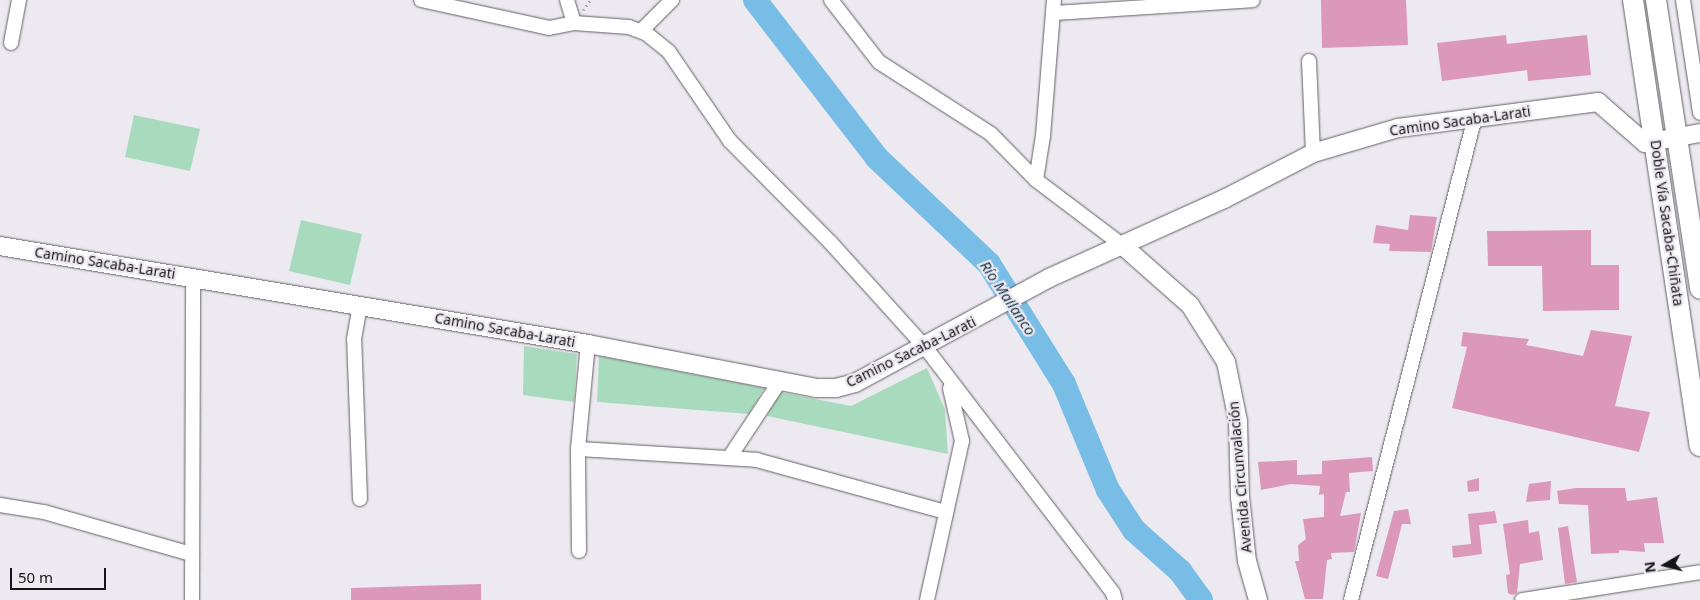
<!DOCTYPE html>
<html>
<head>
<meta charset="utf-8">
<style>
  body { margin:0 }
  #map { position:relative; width:1700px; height:600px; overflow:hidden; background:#ece9f0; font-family:"Noto Sans",sans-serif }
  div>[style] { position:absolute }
  .green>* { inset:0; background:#a8dbbd }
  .river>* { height:24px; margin:-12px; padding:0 12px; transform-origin:12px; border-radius:12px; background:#78bde6 }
  .building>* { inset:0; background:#dc98b8 }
  .path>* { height:2.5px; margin-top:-1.25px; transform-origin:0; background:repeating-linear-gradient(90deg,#a19fa4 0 1px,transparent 0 5px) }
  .roads { filter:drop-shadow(0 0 1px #625f65) drop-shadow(0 0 1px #625f65) }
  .minor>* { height:14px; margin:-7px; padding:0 7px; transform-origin:7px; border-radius:7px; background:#fff }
  .major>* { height:18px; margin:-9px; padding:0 9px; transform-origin:9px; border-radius:9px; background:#fff }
  .highway>* { height:20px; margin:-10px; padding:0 10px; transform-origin:10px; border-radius:10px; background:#fff }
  span { translate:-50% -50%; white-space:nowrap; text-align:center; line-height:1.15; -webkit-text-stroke:4.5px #ece9f0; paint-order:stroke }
  .street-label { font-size:14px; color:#151416 }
  .water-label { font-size:15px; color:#153546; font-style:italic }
  .north { position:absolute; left:1640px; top:540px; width:50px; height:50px; -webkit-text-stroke:4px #ece9f0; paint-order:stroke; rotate:262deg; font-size:14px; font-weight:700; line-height:20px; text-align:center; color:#151416 }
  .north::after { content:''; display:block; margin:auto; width:18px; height:22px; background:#151416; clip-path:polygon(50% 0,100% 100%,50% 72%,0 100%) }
  .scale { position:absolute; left:10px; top:568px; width:96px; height:22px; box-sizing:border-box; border:2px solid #151416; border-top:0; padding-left:6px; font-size:15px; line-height:18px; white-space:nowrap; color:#151416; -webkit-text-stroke:4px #ece9f0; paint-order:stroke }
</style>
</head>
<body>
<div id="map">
  <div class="green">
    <i style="clip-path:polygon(134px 115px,200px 129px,190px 171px,125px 157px)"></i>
    <i style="clip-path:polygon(301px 220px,362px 234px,350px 285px,289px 271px)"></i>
    <i style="clip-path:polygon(524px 346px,577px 354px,574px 402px,523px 395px)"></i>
    <i style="clip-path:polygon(599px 356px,764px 388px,749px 414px,597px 402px)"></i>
    <i style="clip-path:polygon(927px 368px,945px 410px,948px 454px,767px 416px,780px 392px,851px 406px)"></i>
  </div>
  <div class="river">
    <i style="left:755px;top:0;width:200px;rotate:52.3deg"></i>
    <i style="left:877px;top:158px;width:154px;rotate:43.4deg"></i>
    <i style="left:989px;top:264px;width:142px;rotate:58deg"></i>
    <i style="left:1064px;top:384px;width:115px;rotate:67.5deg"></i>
    <i style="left:1108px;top:490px;width:48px;rotate:57deg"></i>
    <i style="left:1134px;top:530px;width:62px;rotate:41.7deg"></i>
    <i style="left:1180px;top:571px;width:36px;rotate:54deg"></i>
  </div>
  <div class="building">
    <i style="clip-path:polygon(1321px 0,1406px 0,1408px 45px,1322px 48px)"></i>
    <i style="clip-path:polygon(1506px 35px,1507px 44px,1587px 35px,1591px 75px,1528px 81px,1527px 70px,1442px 81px,1437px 43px)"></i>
    <i style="clip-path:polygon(1410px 215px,1437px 217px,1431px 252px,1389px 251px,1390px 244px,1373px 243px,1376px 225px,1408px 230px)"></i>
    <i style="clip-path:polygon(1591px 230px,1591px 265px,1619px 265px,1619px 310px,1543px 311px,1542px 266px,1488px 266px,1487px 231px)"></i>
    <i style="clip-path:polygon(1591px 330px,1632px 336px,1615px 406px,1650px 412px,1639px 452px,1452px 408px,1467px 347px,1461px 346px,1463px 332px,1529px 339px,1526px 345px,1583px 356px)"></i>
    <i style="clip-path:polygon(1372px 457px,1373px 471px,1349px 473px,1350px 492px,1346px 492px,1340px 516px,1361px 513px,1354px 552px,1331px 553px,1332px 559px,1327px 560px,1323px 599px,1305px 599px,1295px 561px,1299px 561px,1298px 545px,1306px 539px,1303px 519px,1324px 517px,1324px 494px,1319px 495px,1320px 486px,1291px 484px,1261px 490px,1258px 462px,1297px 460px,1297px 475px,1322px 474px,1322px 461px)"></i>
    <i style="clip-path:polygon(1479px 478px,1479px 491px,1468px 492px,1467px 481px)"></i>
    <i style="clip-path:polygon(1551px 481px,1550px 500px,1526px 502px,1529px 484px)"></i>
    <i style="clip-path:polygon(1576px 488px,1625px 488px,1627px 501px,1657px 497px,1664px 543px,1644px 543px,1645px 552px,1619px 550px,1619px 553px,1591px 554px,1588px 505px,1559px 504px,1557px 491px)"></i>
    <i style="clip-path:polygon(1408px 509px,1411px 524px,1402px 524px,1388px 579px,1376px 576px,1394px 511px)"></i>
    <i style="clip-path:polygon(1495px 511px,1497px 523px,1479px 525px,1482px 554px,1453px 558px,1452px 546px,1471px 544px,1468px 514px)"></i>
    <i style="clip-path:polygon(1528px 520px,1529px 533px,1539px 531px,1543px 560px,1520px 564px,1517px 593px,1512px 595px,1508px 593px,1506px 575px,1510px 574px,1503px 524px)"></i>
    <i style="clip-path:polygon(1568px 526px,1577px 582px,1565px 584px,1558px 528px)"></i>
    <i style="clip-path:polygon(481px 584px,481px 600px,351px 600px,351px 588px)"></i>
  </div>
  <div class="path">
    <i style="left:583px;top:10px;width:12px;rotate:-55deg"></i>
  </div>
  <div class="roads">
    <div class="minor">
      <i style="left:421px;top:0;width:131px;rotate:12.3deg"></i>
      <i style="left:549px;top:28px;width:25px;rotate:-11deg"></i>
      <i style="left:574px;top:23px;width:55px;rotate:4.2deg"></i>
      <i style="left:629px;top:27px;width:19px;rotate:21deg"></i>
      <i style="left:647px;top:34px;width:28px;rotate:39deg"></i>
      <i style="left:669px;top:52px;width:108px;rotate:55.6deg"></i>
      <i style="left:730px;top:141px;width:142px;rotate:45.3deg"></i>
      <i style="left:830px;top:242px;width:142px;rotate:47.9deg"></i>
      <i style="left:925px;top:347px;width:310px;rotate:52.6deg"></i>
      <i style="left:1113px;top:593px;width:7px;rotate:74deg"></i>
      <i style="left:567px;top:0;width:24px;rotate:73deg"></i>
      <i style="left:831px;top:0;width:78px;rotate:52.3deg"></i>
      <i style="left:879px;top:62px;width:133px;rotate:32.7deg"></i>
      <i style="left:991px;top:134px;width:64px;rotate:45.6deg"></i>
      <i style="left:1036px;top:180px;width:108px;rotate:37.1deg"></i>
      <i style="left:1683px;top:0;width:114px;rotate:81.4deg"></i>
      <i style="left:1054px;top:13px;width:199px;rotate:-3.7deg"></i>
      <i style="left:641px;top:31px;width:44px;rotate:-45deg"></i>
      <i style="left:11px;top:43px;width:44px;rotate:-79.5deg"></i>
      <i style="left:1309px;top:61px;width:92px;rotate:87.5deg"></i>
      <i style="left:1036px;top:180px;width:45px;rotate:-81deg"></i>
      <i style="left:1043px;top:136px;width:136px;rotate:-85.4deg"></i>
      <i style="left:578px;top:449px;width:179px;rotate:3.5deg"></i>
      <i style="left:757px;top:460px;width:196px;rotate:15.4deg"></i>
      <i style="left:729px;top:458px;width:92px;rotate:-56.5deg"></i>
      <i style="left:360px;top:499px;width:160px;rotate:-92.1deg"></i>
      <i style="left:354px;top:339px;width:34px;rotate:-80deg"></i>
      <i style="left:0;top:505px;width:45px;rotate:9deg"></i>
      <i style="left:44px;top:512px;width:153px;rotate:15.9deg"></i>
      <i style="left:579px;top:551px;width:102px;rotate:-90.6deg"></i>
      <i style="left:578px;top:449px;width:105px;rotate:-84.6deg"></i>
      <i style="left:192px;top:600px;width:322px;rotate:-89.8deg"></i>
      <i style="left:927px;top:600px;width:163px;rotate:-77.6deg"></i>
      <i style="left:962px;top:441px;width:54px;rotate:-102.8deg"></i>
      <i style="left:1351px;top:600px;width:499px;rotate:-75.6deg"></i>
      <i style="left:1522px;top:600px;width:180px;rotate:-8.9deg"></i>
    </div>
    <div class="major">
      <i style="left:1122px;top:245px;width:91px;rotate:41.4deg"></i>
      <i style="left:1190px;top:305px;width:67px;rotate:57.7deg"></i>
      <i style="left:1226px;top:362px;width:60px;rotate:78.5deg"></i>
      <i style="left:1238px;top:421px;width:76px;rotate:88.5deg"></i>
      <i style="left:1240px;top:497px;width:64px;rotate:83.8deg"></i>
      <i style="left:1247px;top:561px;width:41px;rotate:74.2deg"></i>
      <i style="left:0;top:246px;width:596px;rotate:9.46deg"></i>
      <i style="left:588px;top:344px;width:232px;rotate:10.9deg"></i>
      <i style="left:816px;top:388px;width:20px"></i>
      <i style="left:836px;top:388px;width:20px;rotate:-15deg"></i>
      <i style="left:855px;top:383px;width:221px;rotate:-28.4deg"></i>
      <i style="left:1049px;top:278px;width:192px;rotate:-24.3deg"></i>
      <i style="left:1224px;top:199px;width:100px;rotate:-27.3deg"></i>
      <i style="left:1313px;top:153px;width:89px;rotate:-16.4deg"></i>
      <i style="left:1398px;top:128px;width:202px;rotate:-7.4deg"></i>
      <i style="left:1598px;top:102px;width:62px;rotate:41.1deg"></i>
      <i style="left:1645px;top:143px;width:56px;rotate:-10.3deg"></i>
    </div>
    <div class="highway">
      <i style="left:1633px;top:0;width:451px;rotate:81.5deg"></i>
      <i style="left:1656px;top:0;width:292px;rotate:81.3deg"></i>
    </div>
  </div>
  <div class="street-label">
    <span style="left:1460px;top:121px;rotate:-8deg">Camino Sacaba-Larati</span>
    <span style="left:1667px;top:223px;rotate:82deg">Doble Vía Sacaba-Chiñata</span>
    <span style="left:105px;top:263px;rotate:9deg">Camino Sacaba-Larati</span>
    <span style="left:505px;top:330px;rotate:10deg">Camino Sacaba-Larati</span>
    <span style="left:911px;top:352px;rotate:-26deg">Camino Sacaba-Larati</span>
    <span style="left:1240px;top:477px;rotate:-95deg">Avenida Circunvalación</span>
  </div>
  <div class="water-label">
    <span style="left:1008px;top:298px;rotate:56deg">Río Mailanco</span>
  </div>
  <div class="north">N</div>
  <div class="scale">50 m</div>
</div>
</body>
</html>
